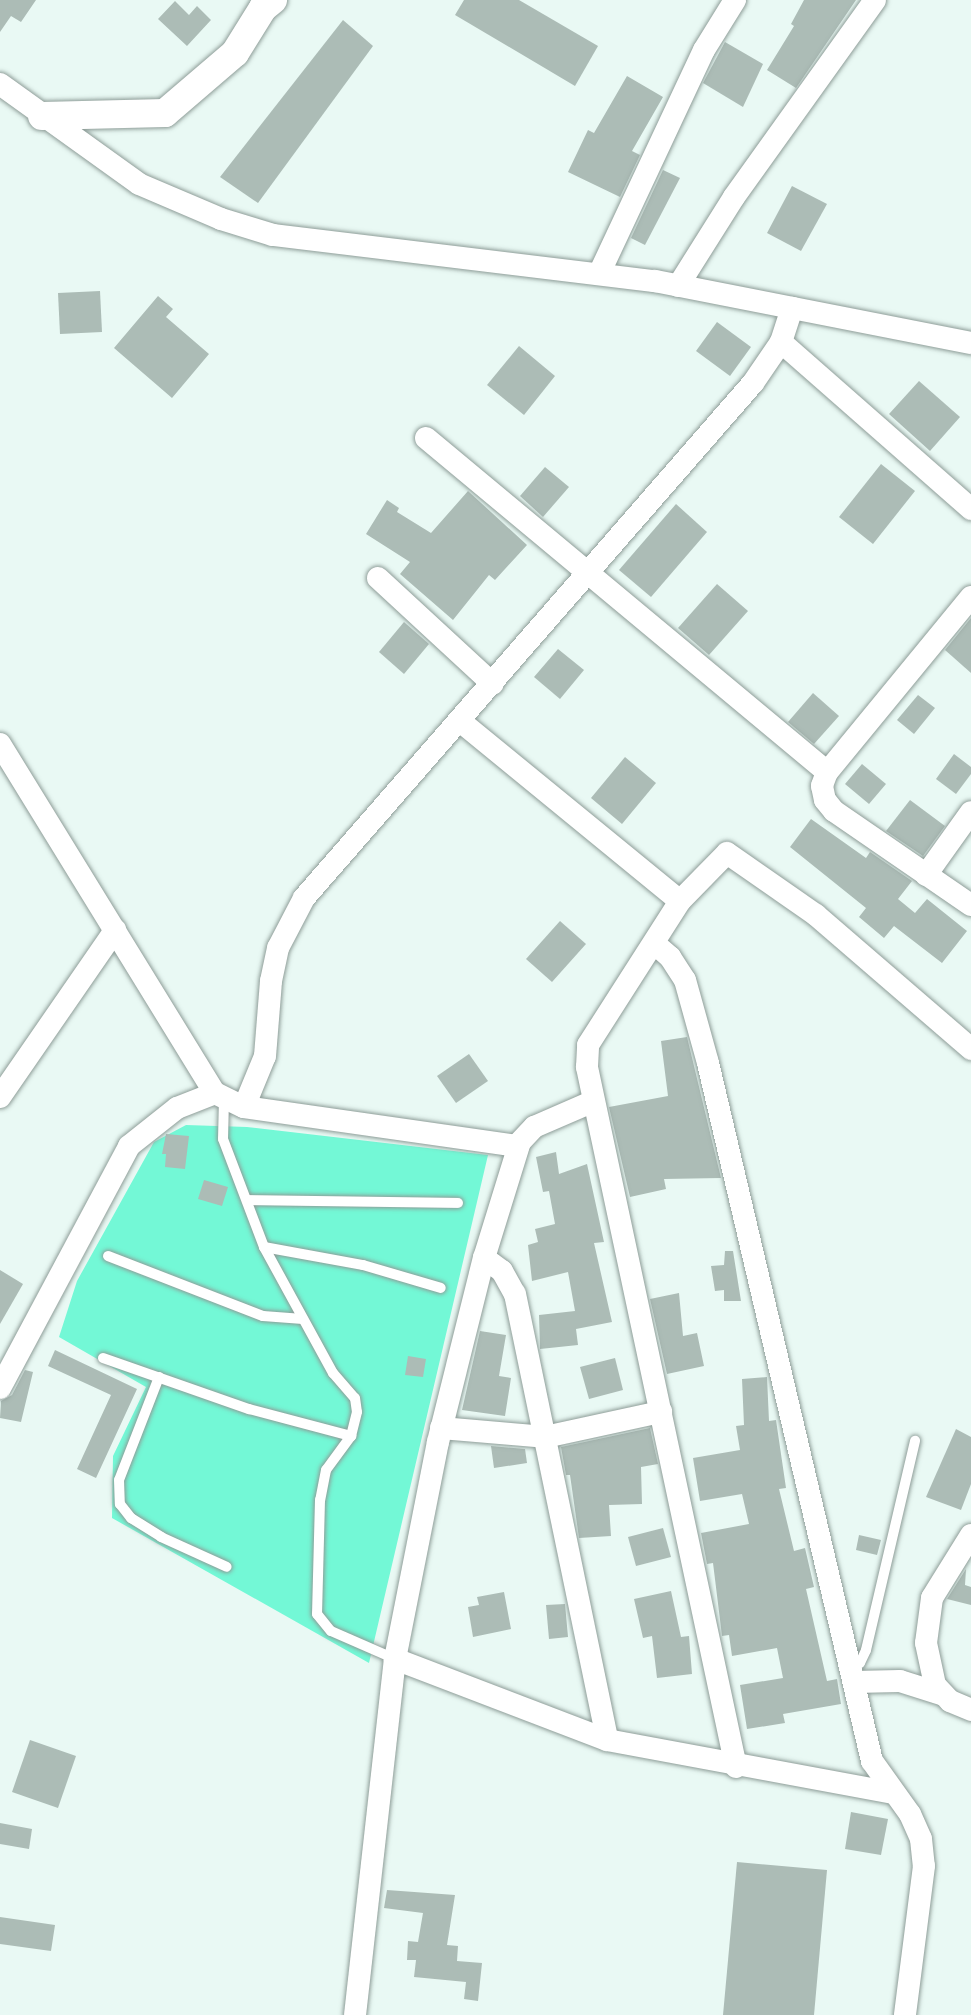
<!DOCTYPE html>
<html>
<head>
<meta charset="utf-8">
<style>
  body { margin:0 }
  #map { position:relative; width:971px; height:2015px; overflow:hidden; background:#e9f9f4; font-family:"Public Sans",sans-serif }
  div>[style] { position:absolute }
  .green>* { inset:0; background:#73f8d6 }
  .building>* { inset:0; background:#acbcb6 }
  .roads { filter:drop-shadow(0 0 2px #8e9d98) drop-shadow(0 0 2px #8e9d98) }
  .service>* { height:10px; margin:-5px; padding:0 5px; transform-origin:5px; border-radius:5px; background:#fff }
  .minor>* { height:22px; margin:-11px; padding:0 11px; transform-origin:11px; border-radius:11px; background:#fff }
  .tertiary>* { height:28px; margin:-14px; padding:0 14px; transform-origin:14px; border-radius:14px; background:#fff }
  span { translate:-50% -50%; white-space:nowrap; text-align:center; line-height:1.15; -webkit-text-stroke:4.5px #fff; paint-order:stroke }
</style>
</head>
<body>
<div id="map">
  <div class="green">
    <i style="clip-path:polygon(186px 1125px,247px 1127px,488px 1155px,369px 1663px,112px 1518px,113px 1456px,146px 1387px,59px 1337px,77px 1281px,154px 1142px)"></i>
  </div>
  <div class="building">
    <i style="clip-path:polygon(0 0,36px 0,21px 22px,11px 16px,0 32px)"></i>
    <i style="clip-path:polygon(464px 0,519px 0,598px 46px,575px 86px,455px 15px)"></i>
    <i style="clip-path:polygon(804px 0,856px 0,796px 88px,767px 70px,794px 26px,791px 24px)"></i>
    <i style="clip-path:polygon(175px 1px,189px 15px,197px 6px,211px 20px,187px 46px,158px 19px)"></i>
    <i style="clip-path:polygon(343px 20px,373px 46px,258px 203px,220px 177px)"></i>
    <i style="clip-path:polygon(725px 42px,763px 64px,743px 107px,703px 83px)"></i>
    <i style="clip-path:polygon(627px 76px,663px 97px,632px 151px,640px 155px,620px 197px,568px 172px,588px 130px,594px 133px)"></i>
    <i style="clip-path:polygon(663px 170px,680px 178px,645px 245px,631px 238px)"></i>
    <i style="clip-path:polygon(792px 186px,827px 204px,801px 251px,767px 233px)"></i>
    <i style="clip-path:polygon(100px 291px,102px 332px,60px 334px,58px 293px)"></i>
    <i style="clip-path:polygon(158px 296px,173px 309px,166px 317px,209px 354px,172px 398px,114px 348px)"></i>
    <i style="clip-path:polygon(717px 322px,751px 347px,730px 376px,696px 351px)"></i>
    <i style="clip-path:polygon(519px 346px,555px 376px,524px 415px,487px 385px)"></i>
    <i style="clip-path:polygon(919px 381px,960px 417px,930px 451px,889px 414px)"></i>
    <i style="clip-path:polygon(881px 464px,915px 491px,873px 544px,839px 517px)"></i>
    <i style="clip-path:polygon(545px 467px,569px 487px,543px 517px,520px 496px)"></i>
    <i style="clip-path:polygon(468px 491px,527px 545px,495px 580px,489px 575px,453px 620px,400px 574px,410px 562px,366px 534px,387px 500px,399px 508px,397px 512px,431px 533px)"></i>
    <i style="clip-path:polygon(676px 504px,707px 532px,651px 597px,619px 570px)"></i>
    <i style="clip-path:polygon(717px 584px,748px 611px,709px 655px,678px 628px)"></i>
    <i style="clip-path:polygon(971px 618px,971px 673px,945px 650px)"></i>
    <i style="clip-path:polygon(404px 622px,429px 644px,404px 674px,379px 652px)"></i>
    <i style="clip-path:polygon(558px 649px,584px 670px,560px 699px,534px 677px)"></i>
    <i style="clip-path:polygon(813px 693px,839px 716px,814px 744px,788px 722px)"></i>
    <i style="clip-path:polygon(918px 695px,935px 708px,914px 734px,897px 720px)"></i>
    <i style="clip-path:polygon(954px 754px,971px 767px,971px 774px,956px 794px,936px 779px)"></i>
    <i style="clip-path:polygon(625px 757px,656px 783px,622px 824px,591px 798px)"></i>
    <i style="clip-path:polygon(862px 764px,886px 784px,869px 804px,845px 784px)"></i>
    <i style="clip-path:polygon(910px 800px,945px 826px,923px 856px,886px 831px)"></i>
    <i style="clip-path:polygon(811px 819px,866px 858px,870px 852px,912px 881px,898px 899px,915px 913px,927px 899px,967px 931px,942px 963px,894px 926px,884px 938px,859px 917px,866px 908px,790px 847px)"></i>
    <i style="clip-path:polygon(560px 921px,586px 944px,552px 982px,526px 959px)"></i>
    <i style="clip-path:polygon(687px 1037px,721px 1178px,664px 1179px,666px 1189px,630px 1197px,609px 1107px,668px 1096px,661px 1041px)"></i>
    <i style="clip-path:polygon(469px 1054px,488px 1081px,456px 1103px,437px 1076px)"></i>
    <i style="clip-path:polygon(166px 1134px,189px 1136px,185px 1169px,165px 1167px,166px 1154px,162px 1154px)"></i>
    <i style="clip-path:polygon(556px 1152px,559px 1174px,587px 1164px,604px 1242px,594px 1243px,612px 1322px,576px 1329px,578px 1345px,540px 1349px,539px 1315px,575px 1311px,568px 1272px,532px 1281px,528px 1245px,538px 1242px,535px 1229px,555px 1224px,549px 1191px,543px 1192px,536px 1157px)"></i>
    <i style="clip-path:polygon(204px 1180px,228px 1187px,222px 1206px,198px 1199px)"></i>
    <i style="clip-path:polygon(725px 1251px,733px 1251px,741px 1301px,724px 1301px,724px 1290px,715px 1291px,711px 1266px,724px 1265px)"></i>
    <i style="clip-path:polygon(0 1270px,23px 1284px,0 1324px)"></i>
    <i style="clip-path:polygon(679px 1293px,683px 1336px,697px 1333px,704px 1366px,667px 1374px,650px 1299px)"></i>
    <i style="clip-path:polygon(480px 1331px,506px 1335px,499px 1376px,511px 1378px,505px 1416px,462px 1410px)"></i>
    <i style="clip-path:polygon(55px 1350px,137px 1389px,96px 1478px,77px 1469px,111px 1395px,48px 1366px)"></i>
    <i style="clip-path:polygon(408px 1356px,426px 1359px,423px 1377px,405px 1375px)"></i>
    <i style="clip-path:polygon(615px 1358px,623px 1390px,589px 1399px,580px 1367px)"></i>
    <i style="clip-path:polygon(25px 1370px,33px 1372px,21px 1422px,0 1418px,1px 1401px,12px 1395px)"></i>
    <i style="clip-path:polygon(767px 1377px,769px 1421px,776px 1420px,786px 1488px,779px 1489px,794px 1551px,805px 1548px,814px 1587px,806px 1589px,827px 1681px,837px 1679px,841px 1704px,783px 1714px,785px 1723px,747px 1729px,740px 1685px,783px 1678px,777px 1648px,732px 1656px,729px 1635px,722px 1636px,713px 1563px,707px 1564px,701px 1533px,749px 1524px,742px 1494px,700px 1501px,693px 1458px,740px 1450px,736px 1426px,744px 1425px,742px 1379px)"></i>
    <i style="clip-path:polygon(650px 1428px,658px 1464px,641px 1467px,642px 1504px,609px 1505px,611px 1536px,579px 1538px,570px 1475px,566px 1475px,561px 1447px)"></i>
    <i style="clip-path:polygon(956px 1429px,971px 1437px,971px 1484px,961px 1510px,926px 1497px)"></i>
    <i style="clip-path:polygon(491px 1446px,525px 1449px,527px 1463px,494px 1468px)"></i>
    <i style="clip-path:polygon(663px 1528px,671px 1557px,636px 1566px,628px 1537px)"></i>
    <i style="clip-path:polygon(859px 1535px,881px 1540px,877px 1555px,856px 1550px)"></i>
    <i style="clip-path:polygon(966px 1569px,965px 1585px,971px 1587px,971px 1605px,947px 1599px)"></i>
    <i style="clip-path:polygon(671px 1591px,681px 1637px,689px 1636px,692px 1674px,657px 1678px,652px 1636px,643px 1638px,634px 1599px)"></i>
    <i style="clip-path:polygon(504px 1592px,511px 1629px,473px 1637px,468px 1607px,479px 1605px,477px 1597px)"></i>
    <i style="clip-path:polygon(565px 1604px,568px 1637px,549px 1639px,546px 1605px)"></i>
    <i style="clip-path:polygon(30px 1740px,76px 1756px,58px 1808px,12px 1792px)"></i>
    <i style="clip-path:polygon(851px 1812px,888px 1819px,881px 1855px,845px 1849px)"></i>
    <i style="clip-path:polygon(0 1823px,32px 1829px,29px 1849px,0 1844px)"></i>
    <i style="clip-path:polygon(737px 1862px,827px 1870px,814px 2015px,723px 2015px)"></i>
    <i style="clip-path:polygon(387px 1890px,455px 1895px,447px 1945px,458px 1946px,457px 1961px,482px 1963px,478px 2001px,464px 1999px,466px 1982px,414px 1977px,416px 1960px,407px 1960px,408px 1941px,418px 1942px,423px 1913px,384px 1908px)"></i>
    <i style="clip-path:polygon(0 1917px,55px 1925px,51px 1951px,0 1944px)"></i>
  </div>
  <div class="roads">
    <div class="service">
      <i style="left:224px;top:1099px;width:40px;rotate:91.4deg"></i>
      <i style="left:223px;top:1139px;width:116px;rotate:69.2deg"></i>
      <i style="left:264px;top:1247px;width:144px;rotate:61.3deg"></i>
      <i style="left:333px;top:1373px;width:33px;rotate:49deg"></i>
      <i style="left:355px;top:1398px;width:14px;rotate:82deg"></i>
      <i style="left:357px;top:1412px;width:25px;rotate:104deg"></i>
      <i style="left:351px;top:1436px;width:42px;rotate:126.3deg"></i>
      <i style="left:326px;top:1470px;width:31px;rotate:101deg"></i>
      <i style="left:320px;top:1500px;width:114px;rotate:91.5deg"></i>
      <i style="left:317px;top:1614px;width:22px;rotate:51deg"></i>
      <i style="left:331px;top:1631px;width:70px;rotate:23.6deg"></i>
      <i style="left:247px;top:1200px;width:211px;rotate:0.8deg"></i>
      <i style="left:264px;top:1247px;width:101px;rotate:10.3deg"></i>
      <i style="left:363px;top:1265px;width:81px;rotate:16.4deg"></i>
      <i style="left:108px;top:1256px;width:166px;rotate:21.2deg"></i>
      <i style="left:263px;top:1316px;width:40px;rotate:4.3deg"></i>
      <i style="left:103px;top:1358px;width:155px;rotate:19.3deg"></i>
      <i style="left:249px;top:1409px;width:106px;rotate:14.8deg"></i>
      <i style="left:159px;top:1377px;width:110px;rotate:111.2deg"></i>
      <i style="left:119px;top:1480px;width:24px;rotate:88deg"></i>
      <i style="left:120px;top:1504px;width:18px;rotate:52deg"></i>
      <i style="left:131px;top:1518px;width:36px;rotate:32deg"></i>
      <i style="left:161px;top:1537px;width:72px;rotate:24.4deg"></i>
      <i style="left:850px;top:1668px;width:11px;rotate:-27deg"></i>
      <i style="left:860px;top:1663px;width:14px;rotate:-65deg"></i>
      <i style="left:866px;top:1650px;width:215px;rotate:-76.8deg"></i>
    </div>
    <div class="minor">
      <i style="left:0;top:84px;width:171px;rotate:35.7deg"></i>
      <i style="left:139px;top:184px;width:89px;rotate:23.1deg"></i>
      <i style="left:221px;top:219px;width:54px;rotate:17.1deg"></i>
      <i style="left:273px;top:235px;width:385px;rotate:6.9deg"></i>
      <i style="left:655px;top:281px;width:322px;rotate:11.1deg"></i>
      <i style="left:599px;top:274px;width:247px;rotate:-64.9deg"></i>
      <i style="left:704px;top:50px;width:59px;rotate:-58.2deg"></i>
      <i style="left:678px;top:286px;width:105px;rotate:-57.8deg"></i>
      <i style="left:734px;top:197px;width:242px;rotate:-54.4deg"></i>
      <i style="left:781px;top:342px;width:253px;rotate:41.3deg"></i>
      <i style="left:426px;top:438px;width:522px;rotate:39.79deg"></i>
      <i style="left:378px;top:578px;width:156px;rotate:42.7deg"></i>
      <i style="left:971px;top:597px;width:227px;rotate:129.4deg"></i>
      <i style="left:827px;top:772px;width:15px;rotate:110deg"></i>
      <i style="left:822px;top:786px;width:14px;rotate:78deg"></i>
      <i style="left:825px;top:800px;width:14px;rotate:51deg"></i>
      <i style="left:834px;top:811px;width:166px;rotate:34.5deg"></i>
      <i style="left:460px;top:721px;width:284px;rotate:39.3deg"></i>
      <i style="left:0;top:744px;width:410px;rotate:58.4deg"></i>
      <i style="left:215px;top:1093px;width:32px;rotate:26deg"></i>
      <i style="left:244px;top:1107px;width:277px;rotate:8.1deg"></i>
      <i style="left:926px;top:875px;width:77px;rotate:-54.5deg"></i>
      <i style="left:655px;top:944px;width:20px;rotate:41deg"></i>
      <i style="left:670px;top:957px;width:27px;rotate:57deg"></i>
      <i style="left:685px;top:980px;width:86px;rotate:74.5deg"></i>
      <i style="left:708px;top:1063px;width:717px;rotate:76.78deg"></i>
      <i style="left:872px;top:1761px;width:65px;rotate:54.4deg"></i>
      <i style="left:910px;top:1814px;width:27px;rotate:66deg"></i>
      <i style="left:921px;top:1839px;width:27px;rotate:84deg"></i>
      <i style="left:924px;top:1866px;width:150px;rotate:97.3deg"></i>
      <i style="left:0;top:1097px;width:203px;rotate:-55.4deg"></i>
      <i style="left:244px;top:1107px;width:55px;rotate:-67.6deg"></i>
      <i style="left:265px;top:1056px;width:75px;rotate:-85.4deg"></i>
      <i style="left:271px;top:981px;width:34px;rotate:-78deg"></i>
      <i style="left:278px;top:948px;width:56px;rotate:-62.5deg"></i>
      <i style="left:304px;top:898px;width:683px;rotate:-48.92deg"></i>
      <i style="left:753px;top:383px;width:50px;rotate:-55.7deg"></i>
      <i style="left:781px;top:342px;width:36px;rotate:-72deg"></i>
      <i style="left:484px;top:1258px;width:22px;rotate:36deg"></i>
      <i style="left:502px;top:1271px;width:26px;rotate:61deg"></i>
      <i style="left:515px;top:1294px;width:455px;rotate:78.3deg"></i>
      <i style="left:0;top:1388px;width:274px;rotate:-61.9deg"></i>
      <i style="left:129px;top:1146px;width:61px;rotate:-38.4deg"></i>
      <i style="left:177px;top:1108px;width:41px;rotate:-21.5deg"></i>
      <i style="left:441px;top:1428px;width:104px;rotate:4.9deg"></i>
      <i style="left:545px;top:1437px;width:119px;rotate:-12.2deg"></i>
      <i style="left:971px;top:1535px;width:74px;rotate:121.8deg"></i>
      <i style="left:932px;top:1598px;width:45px;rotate:97.6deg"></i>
      <i style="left:926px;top:1643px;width:43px;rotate:77.9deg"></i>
      <i style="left:935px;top:1685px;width:22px;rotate:47deg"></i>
      <i style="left:950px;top:1701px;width:23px;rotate:23deg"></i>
      <i style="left:395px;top:1659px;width:227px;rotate:20.9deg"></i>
      <i style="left:607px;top:1740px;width:291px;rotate:10.5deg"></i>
      <i style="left:854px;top:1682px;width:46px;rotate:-1.2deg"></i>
      <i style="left:900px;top:1681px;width:43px;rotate:17.6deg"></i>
      <i style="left:736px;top:1767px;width:716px;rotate:-102.02deg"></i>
      <i style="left:587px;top:1067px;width:22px;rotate:-87deg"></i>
      <i style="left:588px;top:1045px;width:171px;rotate:-57.4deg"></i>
      <i style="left:680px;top:901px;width:67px;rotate:-45.6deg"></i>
      <i style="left:727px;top:853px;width:108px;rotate:34.9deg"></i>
      <i style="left:816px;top:915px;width:205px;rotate:40.8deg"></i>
      <i style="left:355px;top:2015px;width:358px;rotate:-83.6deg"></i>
      <i style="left:395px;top:1659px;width:221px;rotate:-78.8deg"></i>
      <i style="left:438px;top:1442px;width:190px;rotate:-76deg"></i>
      <i style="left:484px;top:1258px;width:121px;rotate:-72.8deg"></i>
      <i style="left:520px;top:1142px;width:21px;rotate:-47deg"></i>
      <i style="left:534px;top:1127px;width:65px;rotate:-23.4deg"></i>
    </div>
    <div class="tertiary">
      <i style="left:42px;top:116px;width:123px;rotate:-1.4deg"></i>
      <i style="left:165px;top:113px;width:92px;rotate:-40.6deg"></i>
      <i style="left:235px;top:53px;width:53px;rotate:-58.1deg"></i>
      <i style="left:263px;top:8px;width:13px;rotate:-39deg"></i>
    </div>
  </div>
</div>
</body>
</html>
